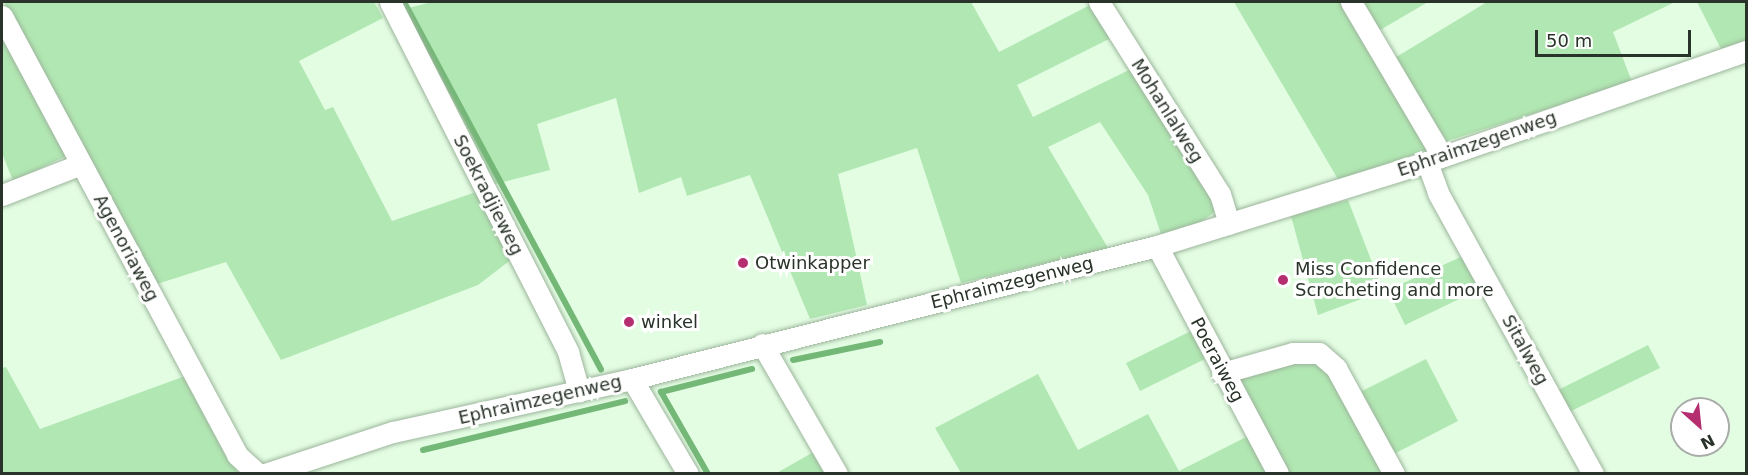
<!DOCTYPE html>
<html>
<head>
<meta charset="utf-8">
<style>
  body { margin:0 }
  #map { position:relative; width:1748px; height:475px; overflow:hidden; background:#e3fde3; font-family:"DejaVu Sans",sans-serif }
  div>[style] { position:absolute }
  .green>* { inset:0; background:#b1e7b2 }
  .stream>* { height:6px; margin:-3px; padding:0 3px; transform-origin:3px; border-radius:3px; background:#74b877 }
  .roads { filter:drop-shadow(0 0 2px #9cb59c) drop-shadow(0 0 2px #9cb59c) }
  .minor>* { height:21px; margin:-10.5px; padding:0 10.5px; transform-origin:10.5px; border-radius:10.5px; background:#fff }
  .dots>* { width:16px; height:16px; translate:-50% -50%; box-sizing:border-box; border:3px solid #fff; border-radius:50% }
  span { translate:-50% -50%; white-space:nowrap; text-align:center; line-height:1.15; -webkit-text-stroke:6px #fff; paint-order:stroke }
  .street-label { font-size:18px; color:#293329 }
  .poi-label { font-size:18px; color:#293329 }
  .left { translate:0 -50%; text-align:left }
  .frame { position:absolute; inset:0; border:3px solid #293329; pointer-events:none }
  .north { position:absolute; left:1670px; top:397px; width:60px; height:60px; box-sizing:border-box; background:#fff; border:2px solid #a9ada9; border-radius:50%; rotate:153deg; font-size:16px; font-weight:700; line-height:24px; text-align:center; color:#293329 }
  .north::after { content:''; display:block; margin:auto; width:21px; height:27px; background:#b52e70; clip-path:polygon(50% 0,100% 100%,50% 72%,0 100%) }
  .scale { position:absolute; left:1535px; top:30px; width:156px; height:27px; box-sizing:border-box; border:3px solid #293329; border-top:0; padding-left:8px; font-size:18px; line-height:21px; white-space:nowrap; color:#293329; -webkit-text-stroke:4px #fff; paint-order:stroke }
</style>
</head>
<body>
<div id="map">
  <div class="green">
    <i style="clip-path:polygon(4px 2px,374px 2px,383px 18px,299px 61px,325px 110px,333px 107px,392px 221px,476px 192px,512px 259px,478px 285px,281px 360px,226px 262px,157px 284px)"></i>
    <i style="clip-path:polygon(432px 2px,971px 2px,999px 52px,1090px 5px,1111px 38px,1017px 85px,1033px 117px,1131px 69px,1214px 199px,1216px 211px,1198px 224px,1161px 234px,1148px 195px,1100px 122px,1048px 147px,1108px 248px,961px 283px,917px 148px,838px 174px,867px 305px,810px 319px,750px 175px,687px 196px,681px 177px,639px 193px,616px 98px,537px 124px,550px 170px,488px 186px,396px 11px)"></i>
    <i style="clip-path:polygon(1234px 2px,1342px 2px,1429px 149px,1339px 181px)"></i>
    <i style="clip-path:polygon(1356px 2px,1428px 2px,1375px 33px)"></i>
    <i style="clip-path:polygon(1487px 2px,1675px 2px,1613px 32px,1632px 82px,1447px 141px,1393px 59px)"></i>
    <i style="clip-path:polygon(1697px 2px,1746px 2px,1746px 41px,1721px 49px)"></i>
    <i style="clip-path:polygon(2px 33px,66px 156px,13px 181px,2px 153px)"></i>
    <i style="clip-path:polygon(1348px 200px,1383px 291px,1318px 315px,1291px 216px)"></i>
    <i style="clip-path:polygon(1463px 256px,1480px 289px,1405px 325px,1388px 290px)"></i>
    <i style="clip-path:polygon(1191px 331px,1205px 359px,1140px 391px,1126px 363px)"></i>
    <i style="clip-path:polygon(1648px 345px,1660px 368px,1567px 413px,1556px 391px)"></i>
    <i style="clip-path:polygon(1426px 359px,1458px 421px,1390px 456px,1358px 393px)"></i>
    <i style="clip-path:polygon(1275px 363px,1322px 363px,1387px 473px,1287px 473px,1237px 377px)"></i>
    <i style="clip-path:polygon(6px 367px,40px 429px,188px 375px,238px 473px,2px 473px,2px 368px)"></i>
    <i style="clip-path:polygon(1038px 374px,1078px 450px,1148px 414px,1179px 471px,1250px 435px,1271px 473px,961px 473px,935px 428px)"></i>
    <i style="clip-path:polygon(817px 450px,830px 474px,775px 474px)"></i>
  </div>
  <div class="stream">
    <i style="left:404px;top:2px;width:417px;rotate:61.8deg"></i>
    <i style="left:793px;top:360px;width:89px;rotate:-11.7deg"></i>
    <i style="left:423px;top:450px;width:208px;rotate:-13.6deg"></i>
    <i style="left:708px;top:474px;width:95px;rotate:-119.8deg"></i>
    <i style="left:661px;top:392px;width:94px;rotate:-14.2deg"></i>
  </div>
  <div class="roads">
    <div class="minor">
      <i style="left:390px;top:2px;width:393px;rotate:63deg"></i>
      <i style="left:568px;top:352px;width:41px;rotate:74.2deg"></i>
      <i style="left:1099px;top:2px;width:227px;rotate:57.8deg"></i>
      <i style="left:1220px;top:194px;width:31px;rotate:73deg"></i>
      <i style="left:1351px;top:2px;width:179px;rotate:59.4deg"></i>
      <i style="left:2px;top:16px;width:498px;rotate:61.8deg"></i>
      <i style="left:237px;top:455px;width:28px;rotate:42deg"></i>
      <i style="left:1427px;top:162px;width:33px;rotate:70deg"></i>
      <i style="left:1438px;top:193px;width:321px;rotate:61.1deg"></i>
      <i style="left:2px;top:195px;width:85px;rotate:-21.4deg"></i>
      <i style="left:1157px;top:246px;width:258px;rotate:62deg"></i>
      <i style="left:762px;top:344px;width:150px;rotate:60deg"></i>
      <i style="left:1222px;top:373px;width:74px;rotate:-15.7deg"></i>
      <i style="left:1293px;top:353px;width:26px"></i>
      <i style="left:1319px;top:353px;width:23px;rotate:41deg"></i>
      <i style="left:1336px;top:368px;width:121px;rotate:61.3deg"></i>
      <i style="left:632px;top:379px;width:110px;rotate:59.5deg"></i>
      <i style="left:265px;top:474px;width:135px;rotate:-18.2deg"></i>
      <i style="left:393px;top:432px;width:245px;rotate:-12.5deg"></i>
      <i style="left:632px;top:379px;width:542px;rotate:-14.22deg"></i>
      <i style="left:1157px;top:246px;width:283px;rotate:-17.3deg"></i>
      <i style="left:1427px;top:162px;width:338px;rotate:-19.2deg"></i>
    </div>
  </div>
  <div class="dots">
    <i style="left:743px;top:263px;background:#b52e70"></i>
    <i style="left:1283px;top:280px;background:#b52e70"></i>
    <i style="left:629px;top:322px;background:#b52e70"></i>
  </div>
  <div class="street-label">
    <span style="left:1167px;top:111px;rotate:58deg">Mohanlalweg</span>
    <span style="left:1477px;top:144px;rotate:-19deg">Ephraimzegenweg</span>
    <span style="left:488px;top:195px;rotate:63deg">Soekradjieweg</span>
    <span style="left:126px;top:248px;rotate:62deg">Agenoriaweg</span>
    <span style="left:1012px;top:283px;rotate:-14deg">Ephraimzegenweg</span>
    <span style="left:1525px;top:350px;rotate:61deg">Sitalweg</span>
    <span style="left:1217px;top:360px;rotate:62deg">Poeraiweg</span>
    <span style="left:540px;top:400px;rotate:-13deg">Ephraimzegenweg</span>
  </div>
  <div class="poi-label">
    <span class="left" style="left:755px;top:263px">Otwinkapper</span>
    <span class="left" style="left:1295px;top:280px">Miss Confidence<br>Scrocheting and more</span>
    <span class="left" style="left:641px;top:322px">winkel</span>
  </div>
  <div class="frame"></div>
  <div class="north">N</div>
  <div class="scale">50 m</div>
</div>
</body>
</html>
